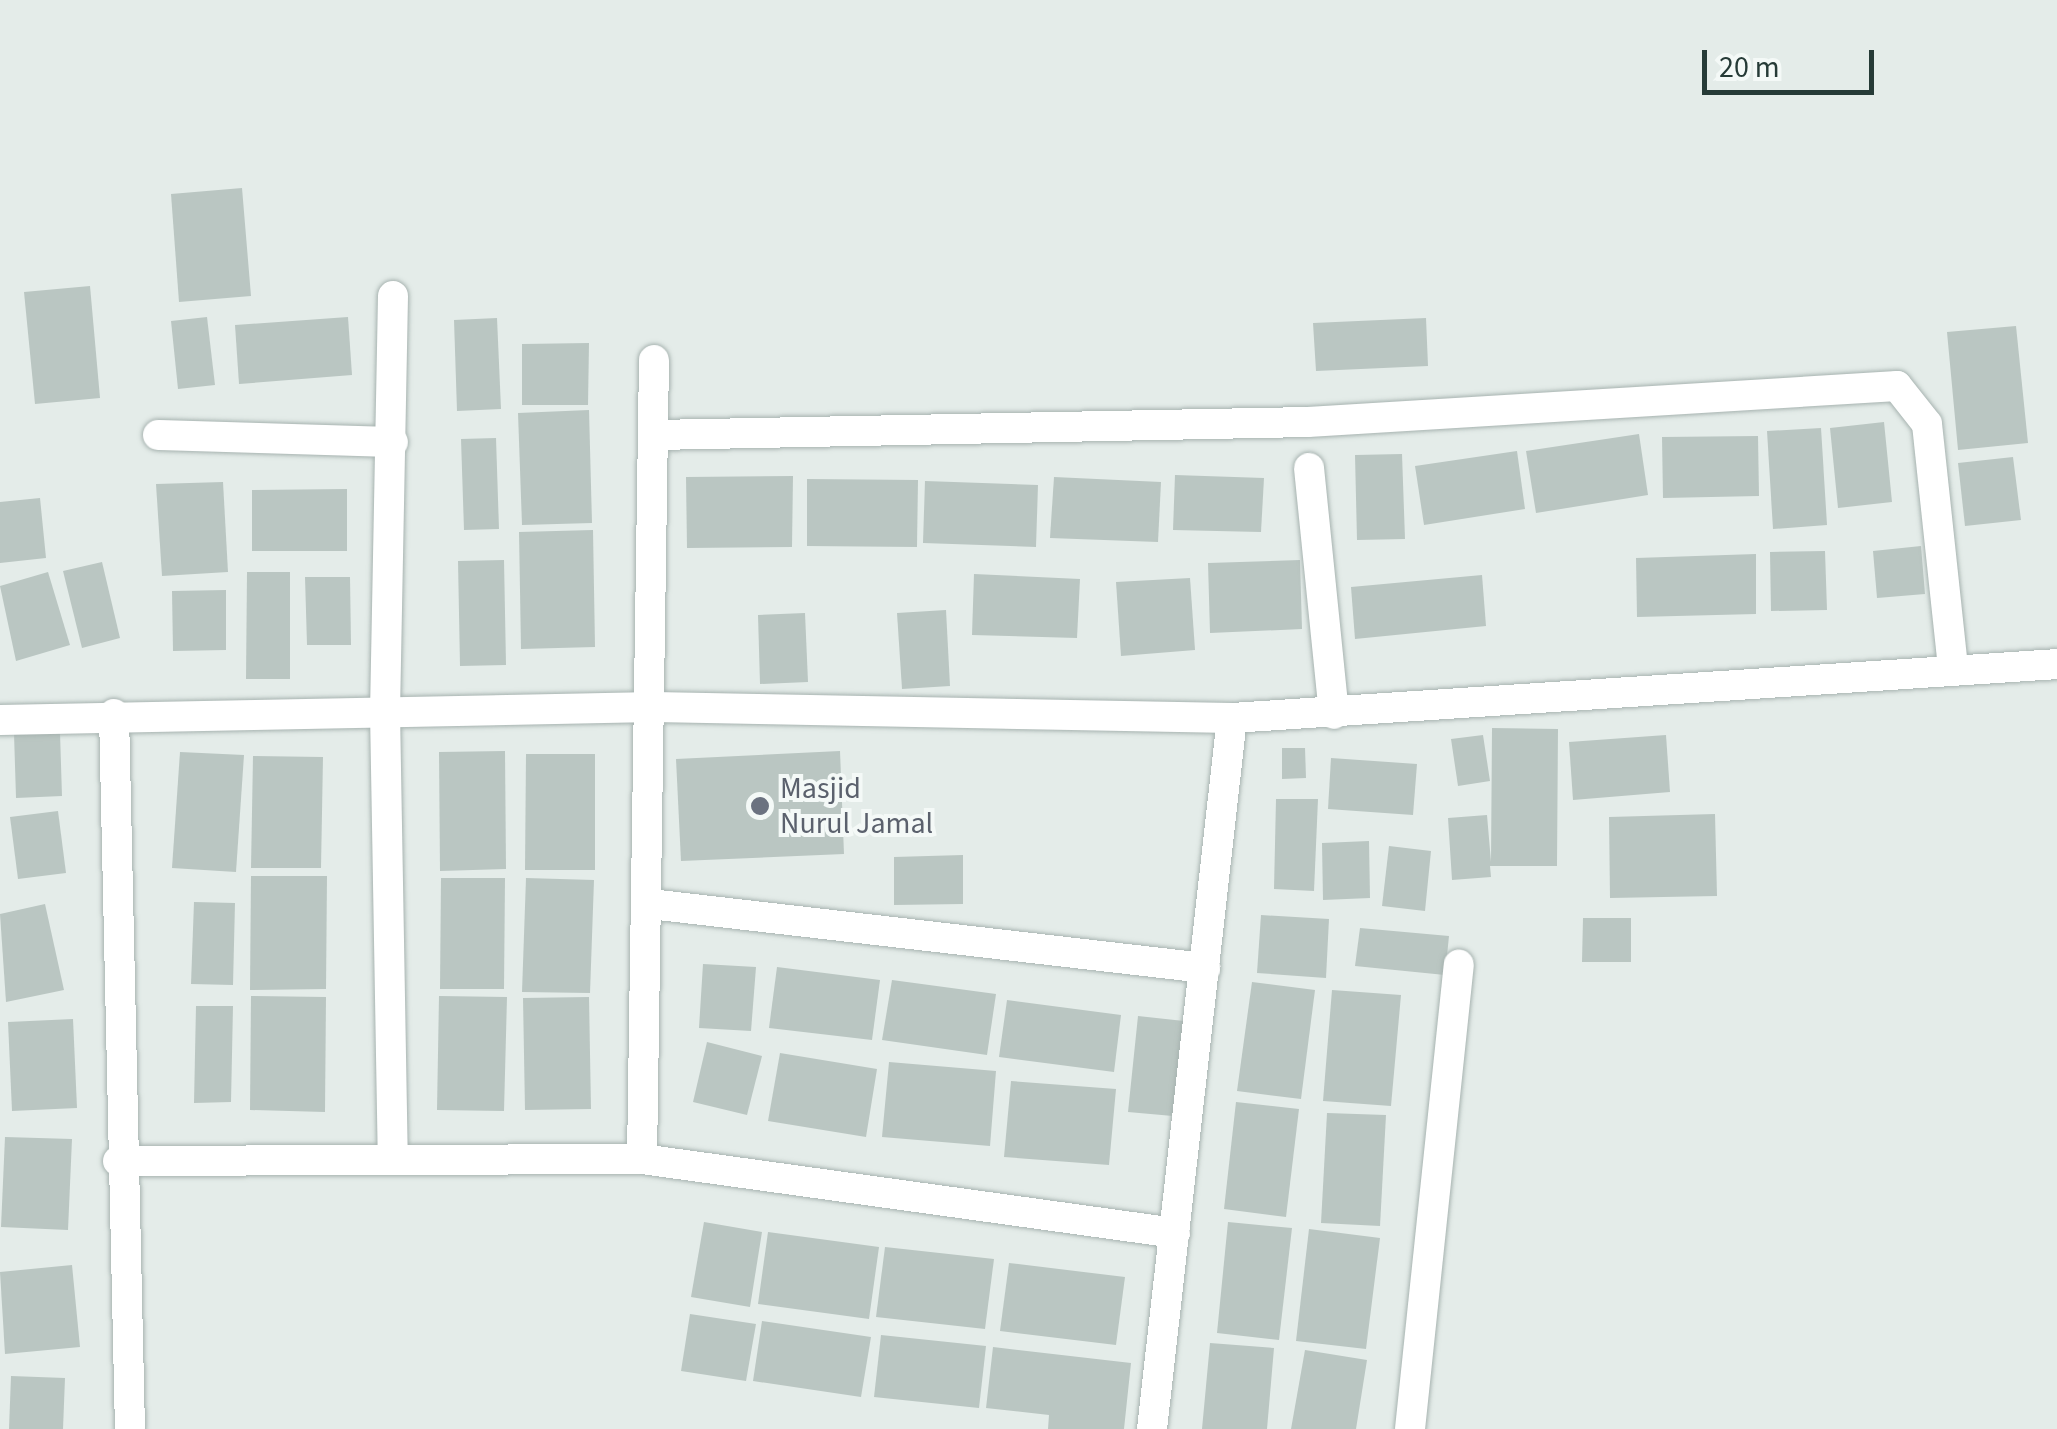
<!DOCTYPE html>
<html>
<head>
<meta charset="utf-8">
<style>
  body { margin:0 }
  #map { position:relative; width:2057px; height:1429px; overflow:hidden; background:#e4ece9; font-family:"Source Sans 3",sans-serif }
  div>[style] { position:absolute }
  .building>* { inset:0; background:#bac6c2 }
  .roads { filter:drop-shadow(0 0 2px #a7b3b0) drop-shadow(0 0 2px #a7b3b0) }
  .minor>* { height:30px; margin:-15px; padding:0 15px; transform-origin:15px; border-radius:15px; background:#fff }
  .dots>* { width:28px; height:28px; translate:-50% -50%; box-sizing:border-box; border:5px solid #f4f9f7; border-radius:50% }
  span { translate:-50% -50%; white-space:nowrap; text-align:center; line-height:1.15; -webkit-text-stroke:8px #f4f9f7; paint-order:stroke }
  .worship-label { font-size:30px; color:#5b616d }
  .left { translate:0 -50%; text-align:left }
  .scale { position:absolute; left:1702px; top:50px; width:172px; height:45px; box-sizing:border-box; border:5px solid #263b37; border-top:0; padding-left:12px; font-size:30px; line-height:35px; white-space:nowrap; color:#263b37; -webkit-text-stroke:8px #f4f9f7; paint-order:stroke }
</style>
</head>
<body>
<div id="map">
  <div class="building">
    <i style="clip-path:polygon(242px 188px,251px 296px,179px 302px,171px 194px)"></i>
    <i style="clip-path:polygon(90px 286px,100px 398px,35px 404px,24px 292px)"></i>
    <i style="clip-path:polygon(207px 317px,215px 385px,178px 389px,171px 321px)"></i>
    <i style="clip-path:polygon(348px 317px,352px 375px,239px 384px,235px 325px)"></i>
    <i style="clip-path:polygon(497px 318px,501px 409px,457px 411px,454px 320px)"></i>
    <i style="clip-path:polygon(1426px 318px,1428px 366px,1316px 371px,1313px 323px)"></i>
    <i style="clip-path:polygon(2016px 326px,2028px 443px,1958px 450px,1947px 332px)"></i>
    <i style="clip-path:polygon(589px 343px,588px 405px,522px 405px,522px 344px)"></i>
    <i style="clip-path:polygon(589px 410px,592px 523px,522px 525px,518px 413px)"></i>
    <i style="clip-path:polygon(1884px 422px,1892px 502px,1838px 508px,1830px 428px)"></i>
    <i style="clip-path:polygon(1821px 428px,1827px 525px,1773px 529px,1767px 431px)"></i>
    <i style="clip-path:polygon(1639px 434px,1648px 495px,1536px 513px,1526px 451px)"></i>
    <i style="clip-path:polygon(1758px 436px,1759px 496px,1663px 498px,1662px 437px)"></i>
    <i style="clip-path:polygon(496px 438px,499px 529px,464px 530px,461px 439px)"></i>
    <i style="clip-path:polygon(1517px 451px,1525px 509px,1424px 525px,1415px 466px)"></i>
    <i style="clip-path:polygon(1402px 454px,1405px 539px,1357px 540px,1355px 455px)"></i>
    <i style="clip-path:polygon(2013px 457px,2021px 520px,1965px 526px,1958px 463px)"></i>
    <i style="clip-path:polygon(1175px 475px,1264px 478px,1261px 532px,1173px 530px)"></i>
    <i style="clip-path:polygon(793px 476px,792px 547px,687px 548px,686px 477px)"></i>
    <i style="clip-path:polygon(1054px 477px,1161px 482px,1158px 542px,1050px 538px)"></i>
    <i style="clip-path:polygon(807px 479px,918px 480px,917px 547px,807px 546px)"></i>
    <i style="clip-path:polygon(925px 481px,1038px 485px,1036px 547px,923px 543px)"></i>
    <i style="clip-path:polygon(223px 482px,228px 572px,162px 576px,156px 484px)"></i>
    <i style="clip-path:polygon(347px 489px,347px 551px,252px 551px,252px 490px)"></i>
    <i style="clip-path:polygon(40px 498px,46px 558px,0 563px,0 502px)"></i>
    <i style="clip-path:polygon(593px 530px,595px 647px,521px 649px,519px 532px)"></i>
    <i style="clip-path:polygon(1921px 546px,1925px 594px,1877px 598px,1873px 551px)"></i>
    <i style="clip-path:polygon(1825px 551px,1827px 610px,1771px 611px,1770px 552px)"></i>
    <i style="clip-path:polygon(1756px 554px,1756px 614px,1637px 617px,1636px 558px)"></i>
    <i style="clip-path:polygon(504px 560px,506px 665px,460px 666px,458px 561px)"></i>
    <i style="clip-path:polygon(1300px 560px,1302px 629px,1210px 633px,1208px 563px)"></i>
    <i style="clip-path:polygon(102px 562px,120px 638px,82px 648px,63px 571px)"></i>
    <i style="clip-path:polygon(48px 572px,70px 645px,16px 661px,0 586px)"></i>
    <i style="clip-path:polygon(247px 572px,290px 572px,290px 679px,246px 679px)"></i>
    <i style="clip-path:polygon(974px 574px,1080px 579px,1077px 638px,972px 635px)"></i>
    <i style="clip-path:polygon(1482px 575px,1486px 626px,1355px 639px,1351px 587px)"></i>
    <i style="clip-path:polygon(305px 577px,350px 577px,351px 645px,307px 645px)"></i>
    <i style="clip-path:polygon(1190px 578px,1195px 650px,1121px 656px,1116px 582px)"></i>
    <i style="clip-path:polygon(226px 590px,226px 650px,173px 651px,172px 591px)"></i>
    <i style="clip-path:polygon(946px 610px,950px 686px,902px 689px,897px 613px)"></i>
    <i style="clip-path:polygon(805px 613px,808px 682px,760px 684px,758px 615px)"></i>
    <i style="clip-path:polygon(1492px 728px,1558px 729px,1557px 866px,1490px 866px,1491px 877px,1452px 880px,1448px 818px,1487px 815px,1491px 862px)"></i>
    <i style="clip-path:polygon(60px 733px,62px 796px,16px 798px,14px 734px)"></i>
    <i style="clip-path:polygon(1483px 735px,1490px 781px,1458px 786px,1451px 739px)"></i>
    <i style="clip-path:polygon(1666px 735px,1670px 792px,1573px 800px,1569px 742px)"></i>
    <i style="clip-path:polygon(1282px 748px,1305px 748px,1306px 778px,1282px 779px)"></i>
    <i style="clip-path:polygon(505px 751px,506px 869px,440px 871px,439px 752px)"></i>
    <i style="clip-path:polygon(840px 751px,844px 854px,681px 861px,676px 759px)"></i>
    <i style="clip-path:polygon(180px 752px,244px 755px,236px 872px,172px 868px)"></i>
    <i style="clip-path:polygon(526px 754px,595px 754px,595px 870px,525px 870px)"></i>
    <i style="clip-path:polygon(253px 756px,323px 757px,321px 868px,251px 868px)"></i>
    <i style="clip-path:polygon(1331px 758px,1417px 764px,1413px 815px,1328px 809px)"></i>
    <i style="clip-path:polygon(1276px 799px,1318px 799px,1314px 891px,1274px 889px)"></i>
    <i style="clip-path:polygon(58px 811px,66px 873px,18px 879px,10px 817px)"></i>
    <i style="clip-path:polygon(1715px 814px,1717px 896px,1610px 898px,1609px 817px)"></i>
    <i style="clip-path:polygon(1369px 841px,1370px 898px,1323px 900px,1322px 843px)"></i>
    <i style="clip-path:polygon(1389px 846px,1431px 851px,1425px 911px,1382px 906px)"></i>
    <i style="clip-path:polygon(963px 855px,963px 904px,894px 905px,894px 857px)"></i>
    <i style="clip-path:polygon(251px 876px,327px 876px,326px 989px,250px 990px)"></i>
    <i style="clip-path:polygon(441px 878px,505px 878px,504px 989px,440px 989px)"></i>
    <i style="clip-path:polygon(526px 878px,594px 880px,590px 993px,522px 992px)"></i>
    <i style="clip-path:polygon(194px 902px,235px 903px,233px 985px,191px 984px)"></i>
    <i style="clip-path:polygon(45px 904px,64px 990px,6px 1002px,0 914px)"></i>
    <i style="clip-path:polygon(1261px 915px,1329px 919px,1326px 978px,1257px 973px)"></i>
    <i style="clip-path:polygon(1583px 918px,1631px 918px,1631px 962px,1582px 962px)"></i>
    <i style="clip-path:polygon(1360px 928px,1449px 936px,1445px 975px,1355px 966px)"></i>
    <i style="clip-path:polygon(703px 964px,756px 967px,751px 1031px,699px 1028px)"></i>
    <i style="clip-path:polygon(777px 967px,880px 980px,872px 1040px,769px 1028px)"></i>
    <i style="clip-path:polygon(892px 980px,996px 994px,987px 1055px,882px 1040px)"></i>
    <i style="clip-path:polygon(1252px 982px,1315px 990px,1301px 1099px,1237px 1091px)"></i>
    <i style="clip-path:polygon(1332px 990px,1401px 995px,1391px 1106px,1323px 1101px)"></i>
    <i style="clip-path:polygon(251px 996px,326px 997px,325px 1112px,250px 1110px)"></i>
    <i style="clip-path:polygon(439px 996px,507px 997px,504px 1111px,437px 1110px)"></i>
    <i style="clip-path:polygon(589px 997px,591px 1109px,525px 1110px,523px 998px)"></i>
    <i style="clip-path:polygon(1007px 1000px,1121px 1015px,1114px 1072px,999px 1057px)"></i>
    <i style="clip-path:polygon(196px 1006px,233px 1006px,231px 1102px,194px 1103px)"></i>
    <i style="clip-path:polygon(1138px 1016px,1193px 1022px,1184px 1117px,1128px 1112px)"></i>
    <i style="clip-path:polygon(73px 1019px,77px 1108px,12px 1111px,8px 1022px)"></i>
    <i style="clip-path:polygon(707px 1042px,762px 1056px,747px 1115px,693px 1102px)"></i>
    <i style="clip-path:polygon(780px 1053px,877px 1069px,866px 1137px,768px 1121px)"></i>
    <i style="clip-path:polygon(889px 1062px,996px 1071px,990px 1146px,882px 1137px)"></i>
    <i style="clip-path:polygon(1011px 1081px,1116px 1089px,1109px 1165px,1004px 1157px)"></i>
    <i style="clip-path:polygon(1236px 1102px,1299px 1109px,1286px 1217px,1224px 1209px)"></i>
    <i style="clip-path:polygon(1327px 1113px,1386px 1115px,1380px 1226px,1321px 1223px)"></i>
    <i style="clip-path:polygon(5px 1137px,72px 1139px,68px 1230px,1px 1227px)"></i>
    <i style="clip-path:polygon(704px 1222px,762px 1232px,750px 1307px,691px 1297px)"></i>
    <i style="clip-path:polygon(1228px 1222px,1292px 1228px,1279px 1340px,1217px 1333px)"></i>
    <i style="clip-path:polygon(1309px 1229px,1380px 1238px,1366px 1349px,1296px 1341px)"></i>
    <i style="clip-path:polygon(768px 1232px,879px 1247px,869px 1319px,758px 1304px)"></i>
    <i style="clip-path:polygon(885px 1247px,994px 1259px,985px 1329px,876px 1317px)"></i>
    <i style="clip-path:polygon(1009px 1263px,1125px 1277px,1116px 1345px,1000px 1331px)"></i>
    <i style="clip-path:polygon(72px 1265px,80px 1347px,5px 1354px,0 1272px)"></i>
    <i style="clip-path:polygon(690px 1314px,756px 1324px,746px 1381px,681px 1371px)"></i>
    <i style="clip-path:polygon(762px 1321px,871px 1337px,861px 1397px,753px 1381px)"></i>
    <i style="clip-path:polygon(881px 1335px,986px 1346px,979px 1408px,874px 1397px)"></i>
    <i style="clip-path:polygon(1210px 1343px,1274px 1348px,1267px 1429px,1202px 1429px)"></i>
    <i style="clip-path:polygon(993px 1347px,1131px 1363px,1124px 1429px,1048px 1429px,1049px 1415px,986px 1408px)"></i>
    <i style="clip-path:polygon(1305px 1350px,1367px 1360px,1356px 1429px,1291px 1429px)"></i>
    <i style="clip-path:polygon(11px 1376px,65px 1378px,63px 1429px,9px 1429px)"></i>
  </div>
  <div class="roads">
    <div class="minor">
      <i style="left:393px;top:296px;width:415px;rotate:91.1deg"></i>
      <i style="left:385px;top:711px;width:448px;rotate:89deg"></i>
      <i style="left:158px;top:435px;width:235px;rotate:1.7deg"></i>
      <i style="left:655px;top:435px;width:653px;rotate:-1.14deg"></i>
      <i style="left:1308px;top:422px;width:590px;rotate:-3.5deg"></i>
      <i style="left:1897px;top:386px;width:48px;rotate:51.7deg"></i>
      <i style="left:1927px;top:424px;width:244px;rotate:83.9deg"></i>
      <i style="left:1309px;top:468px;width:247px;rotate:84.2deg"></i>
      <i style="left:114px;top:714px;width:715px;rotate:88.72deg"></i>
      <i style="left:0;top:720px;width:654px;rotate:-1.14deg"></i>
      <i style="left:654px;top:707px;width:578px;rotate:1.09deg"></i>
      <i style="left:1232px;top:718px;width:827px;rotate:-3.74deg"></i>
      <i style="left:650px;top:904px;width:559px;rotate:6.58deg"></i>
      <i style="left:642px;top:1159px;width:799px;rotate:-89.14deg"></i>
      <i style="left:118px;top:1161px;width:524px;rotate:-0.22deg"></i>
      <i style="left:642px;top:1159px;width:538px;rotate:7.9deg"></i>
      <i style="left:1152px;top:1429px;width:715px;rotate:-83.58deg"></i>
      <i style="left:1410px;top:1429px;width:467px;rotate:-84deg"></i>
    </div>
  </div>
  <div class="dots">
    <i style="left:760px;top:806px;background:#6b7280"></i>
  </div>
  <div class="worship-label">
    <span class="left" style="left:780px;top:806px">Masjid<br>Nurul Jamal</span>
  </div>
  <div class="scale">20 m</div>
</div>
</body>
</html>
